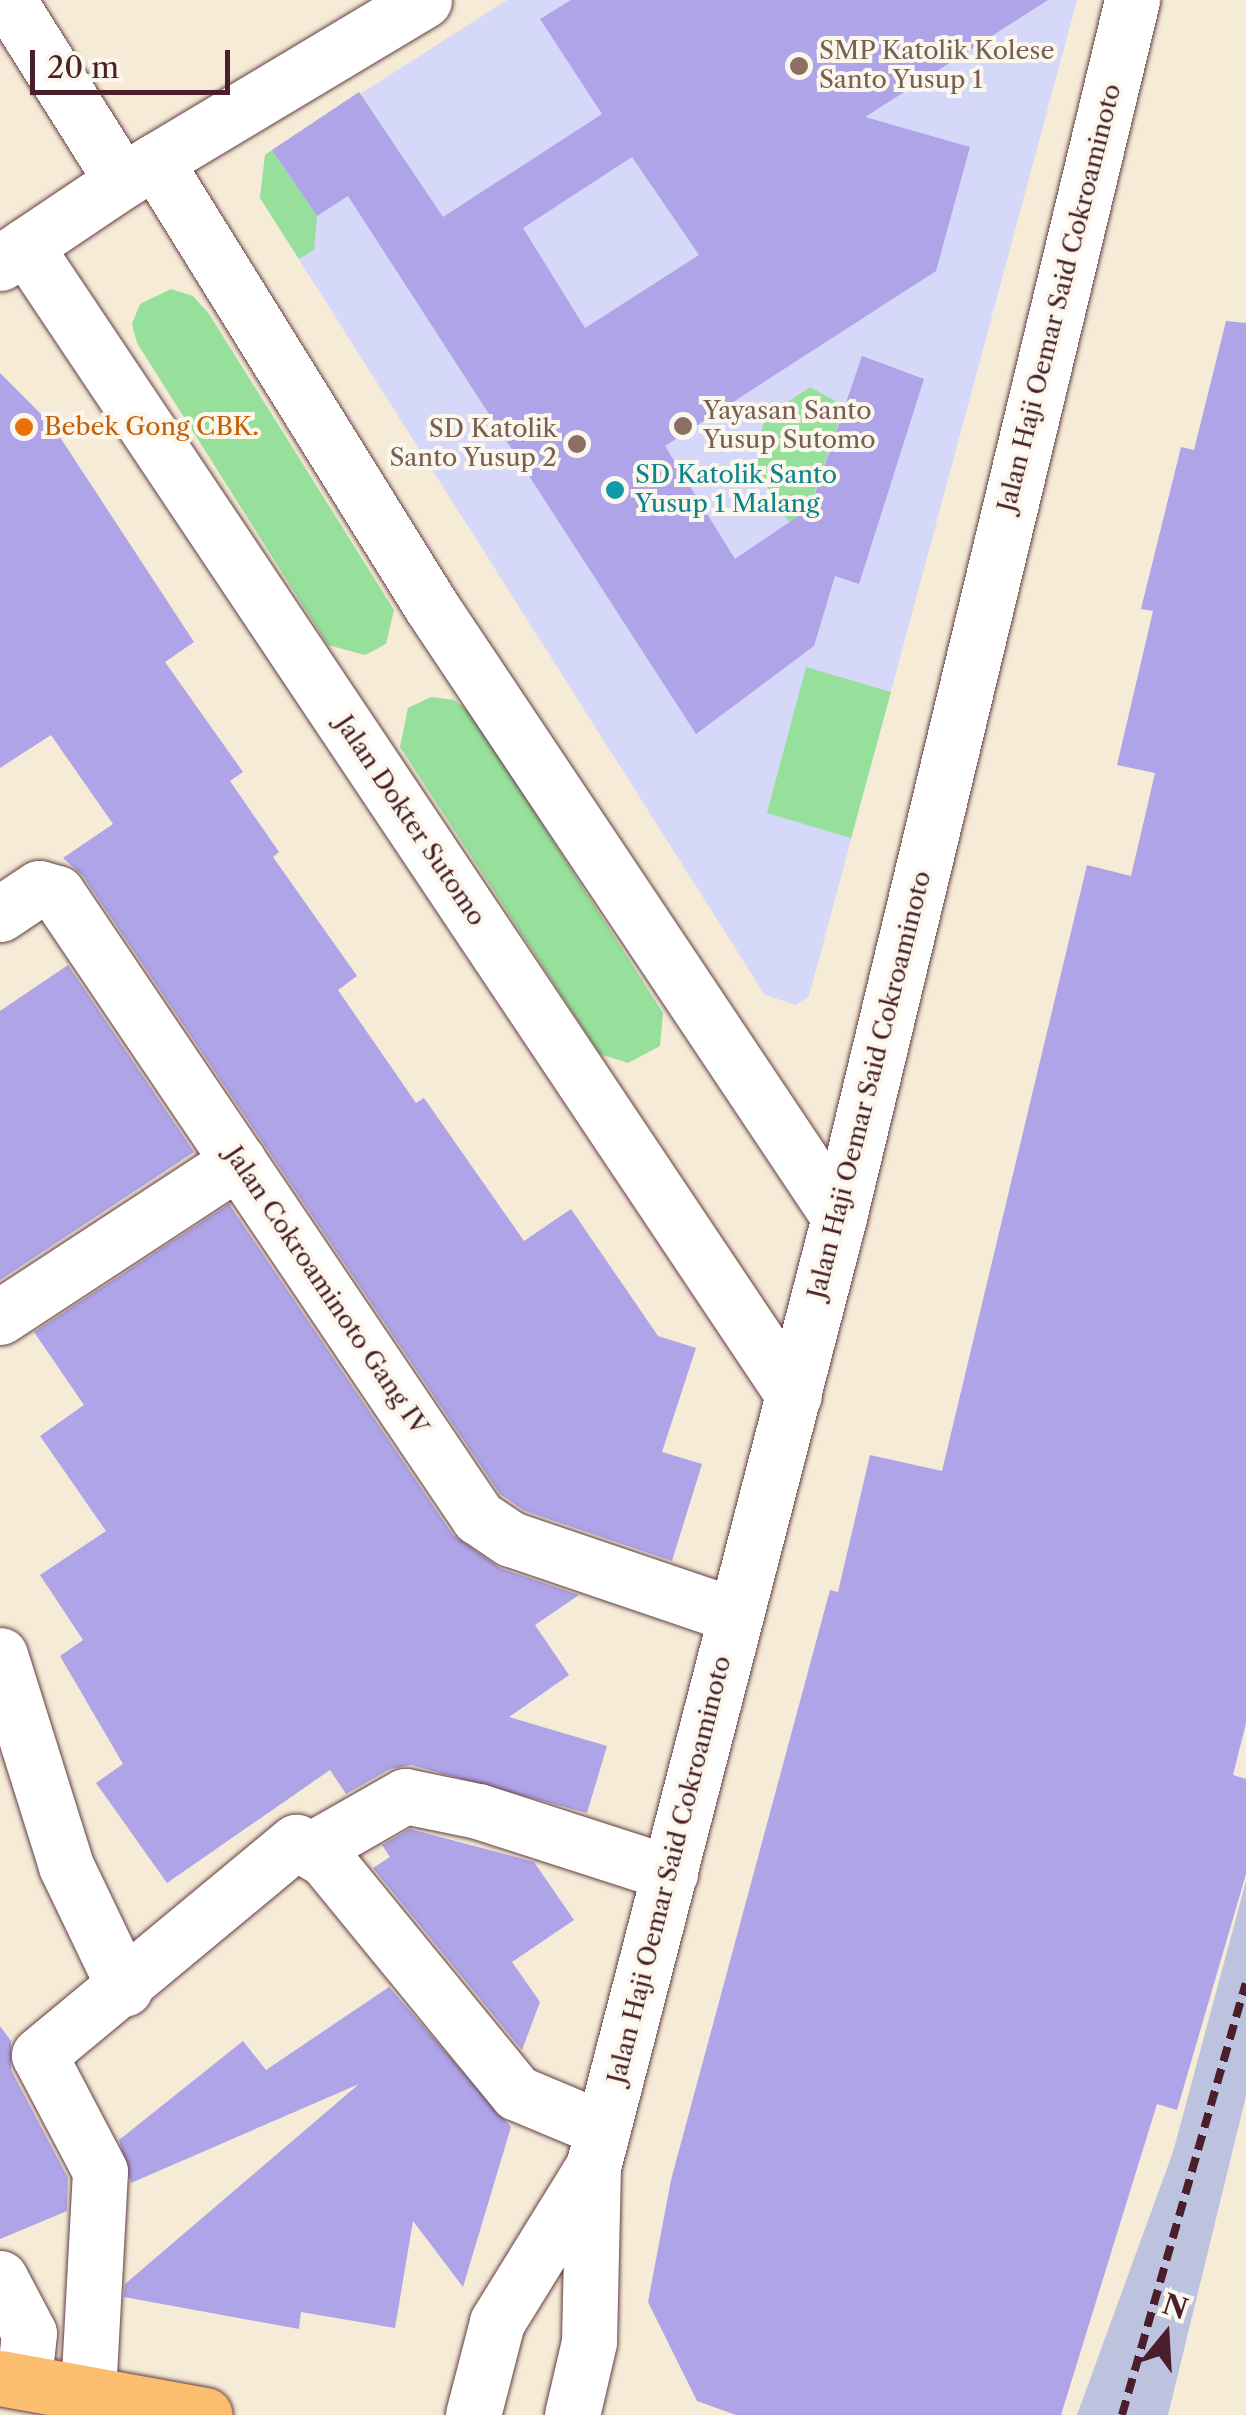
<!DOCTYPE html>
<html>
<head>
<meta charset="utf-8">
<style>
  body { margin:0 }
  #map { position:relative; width:1246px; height:2415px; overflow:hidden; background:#f5ebd6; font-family:"Libre Caslon Text",serif }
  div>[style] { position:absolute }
  .built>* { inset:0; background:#d5d8f9 }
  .industrial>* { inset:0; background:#bdc3de }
  .green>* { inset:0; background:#96e09b }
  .building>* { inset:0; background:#aea4e7 }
  .roads { filter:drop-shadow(0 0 2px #643e45) drop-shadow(0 0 2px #643e45) }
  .minor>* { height:55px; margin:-27.5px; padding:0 27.5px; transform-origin:27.5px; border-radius:27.5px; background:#fff }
  .tertiary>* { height:55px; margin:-27.5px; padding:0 27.5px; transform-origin:27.5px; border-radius:27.5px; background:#fff }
  .primary>* { height:55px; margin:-27.5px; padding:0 27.5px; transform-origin:27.5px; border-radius:27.5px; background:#fabe6e }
  .rail>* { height:8px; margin-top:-4px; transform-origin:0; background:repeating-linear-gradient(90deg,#4a1f2b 0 15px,transparent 0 23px) }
  .dots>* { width:28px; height:28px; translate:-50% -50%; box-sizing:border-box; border:5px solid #fbf7ec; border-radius:50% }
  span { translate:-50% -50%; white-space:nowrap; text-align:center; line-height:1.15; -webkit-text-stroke:8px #fbf7ec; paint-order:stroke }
  .education-label { font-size:25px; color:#785e54 }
  .left { translate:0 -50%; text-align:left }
  .right { translate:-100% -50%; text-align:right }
  .street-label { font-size:25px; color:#4a1f2b }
  .food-label { font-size:25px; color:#c56008 }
  .culture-label { font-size:25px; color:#0d838f }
  .north { position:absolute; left:1116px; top:2285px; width:100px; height:100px; -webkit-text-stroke:8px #fbf7ec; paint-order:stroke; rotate:18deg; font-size:28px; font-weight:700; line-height:40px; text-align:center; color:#4a1f2b }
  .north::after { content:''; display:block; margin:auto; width:35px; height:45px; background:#4a1f2b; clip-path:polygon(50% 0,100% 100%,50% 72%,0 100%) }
  .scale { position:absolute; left:30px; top:50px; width:200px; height:45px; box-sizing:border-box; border:5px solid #4a1f2b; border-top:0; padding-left:12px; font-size:30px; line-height:35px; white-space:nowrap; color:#4a1f2b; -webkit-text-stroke:8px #fbf7ec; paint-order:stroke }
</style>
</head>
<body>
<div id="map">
  <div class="built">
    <i style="clip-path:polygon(507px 0,1077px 0,809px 996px,796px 1005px,765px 995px,260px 198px,265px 155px)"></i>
  </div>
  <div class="industrial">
    <i style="clip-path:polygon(1246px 1881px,1246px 2096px,1168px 2415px,1077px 2415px,1173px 2152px)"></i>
  </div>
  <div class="green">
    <i style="clip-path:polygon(272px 150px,317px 216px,314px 250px,299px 259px,260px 198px,265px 155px)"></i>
    <i style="clip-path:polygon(171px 289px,193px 296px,209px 314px,394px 610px,386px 644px,365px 655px,328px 645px,137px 343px,132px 324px,140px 304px)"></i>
    <i style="clip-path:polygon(810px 387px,844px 406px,799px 538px,756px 469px,764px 418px)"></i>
    <i style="clip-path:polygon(806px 667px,891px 692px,851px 838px,767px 813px)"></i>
    <i style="clip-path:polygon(431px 697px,454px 700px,472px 714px,663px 1013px,660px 1046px,628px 1063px,600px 1054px,400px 747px,408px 708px)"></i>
  </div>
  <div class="building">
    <i style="clip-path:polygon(evenodd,571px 0,1048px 0,865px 117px,970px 147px,936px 271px,665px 446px,735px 559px,810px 508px,862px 356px,924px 379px,859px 584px,835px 576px,814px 646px,696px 734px,348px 196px,317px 216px,272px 150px,359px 92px,443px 217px,602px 114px,540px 19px,571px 0,632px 157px,699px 255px,585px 328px,523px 228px,632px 157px)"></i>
    <i style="clip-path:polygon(1226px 321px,1246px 323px,1246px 1723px,1233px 1775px,1246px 1779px,1246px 1874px,1177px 2110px,1157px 2104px,1061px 2415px,736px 2415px,697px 2401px,648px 2302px,671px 2180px,830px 1590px,838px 1592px,870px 1455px,942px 1471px,1087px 865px,1131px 876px,1155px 773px,1117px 765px,1153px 611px,1141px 609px,1181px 447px,1194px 450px)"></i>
    <i style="clip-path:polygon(0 373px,52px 425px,194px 642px,165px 662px,243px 772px,230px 781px,279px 852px,273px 857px,357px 976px,338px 990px,416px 1103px,424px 1098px,524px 1241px,571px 1209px,658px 1336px,696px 1348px,662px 1452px,702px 1464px,672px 1561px,525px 1511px,500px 1494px,83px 876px,63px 858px,113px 824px,51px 735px,0 768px)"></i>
    <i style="clip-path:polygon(68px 965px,194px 1152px,0 1280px,0 1011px)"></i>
    <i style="clip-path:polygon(229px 1204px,453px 1535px,500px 1568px,579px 1595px,535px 1625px,569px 1675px,509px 1717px,607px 1746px,587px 1813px,411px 1765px,390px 1769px,346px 1794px,330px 1770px,167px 1883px,96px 1783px,123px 1764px,60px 1656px,83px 1640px,40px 1575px,106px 1531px,40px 1436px,84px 1405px,34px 1332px)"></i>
    <i style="clip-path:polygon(410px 1829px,534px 1862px,574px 1920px,512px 1962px,540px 2002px,522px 2050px,373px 1868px,390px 1857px,382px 1845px)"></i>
    <i style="clip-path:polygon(389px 1987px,511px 2127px,463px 2287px,413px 2221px,395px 2328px,301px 2312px,299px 2329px,124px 2297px,125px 2284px,359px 2084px,131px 2183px,119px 2140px,243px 2041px,266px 2070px)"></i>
    <i style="clip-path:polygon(0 2026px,11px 2041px,11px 2070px,68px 2178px,67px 2211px,0 2239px)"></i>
  </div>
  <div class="roads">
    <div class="minor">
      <i style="left:8px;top:0;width:214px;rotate:57.8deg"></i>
      <i style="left:155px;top:161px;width:524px;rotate:58.19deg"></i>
      <i style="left:431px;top:606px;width:735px;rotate:56.27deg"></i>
      <i style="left:25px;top:246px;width:1383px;rotate:56.23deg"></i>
      <i style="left:0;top:914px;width:47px;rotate:-33.7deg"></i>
      <i style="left:39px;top:888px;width:19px;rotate:16deg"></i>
      <i style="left:57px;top:893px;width:753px;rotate:55.99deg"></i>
      <i style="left:478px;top:1517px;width:40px;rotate:34deg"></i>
      <i style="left:511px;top:1539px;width:236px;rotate:18.8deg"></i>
      <i style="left:0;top:1317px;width:285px;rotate:-33.2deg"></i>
      <i style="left:0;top:1655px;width:221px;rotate:72.6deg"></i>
      <i style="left:66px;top:1866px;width:136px;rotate:64.4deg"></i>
      <i style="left:314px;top:1848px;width:105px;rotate:-29.7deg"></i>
      <i style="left:405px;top:1796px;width:75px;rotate:11.6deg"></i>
      <i style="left:478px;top:1811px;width:202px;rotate:17.9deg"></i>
      <i style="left:0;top:2278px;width:62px;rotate:62.2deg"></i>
      <i style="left:29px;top:2333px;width:48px;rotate:95.9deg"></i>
      <i style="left:88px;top:2393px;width:222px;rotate:-86.9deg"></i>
      <i style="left:100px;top:2171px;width:131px;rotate:-117.7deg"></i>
      <i style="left:39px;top:2055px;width:334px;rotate:-39.7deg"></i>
      <i style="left:296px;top:1842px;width:35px;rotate:31deg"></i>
      <i style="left:326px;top:1860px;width:301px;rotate:50.7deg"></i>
      <i style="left:517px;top:2093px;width:93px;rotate:22.7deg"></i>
    </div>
    <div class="tertiary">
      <i style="left:0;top:263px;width:147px;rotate:-33.9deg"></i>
      <i style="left:122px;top:181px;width:352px;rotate:-30.9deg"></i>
      <i style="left:473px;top:2415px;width:96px;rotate:-75.5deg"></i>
      <i style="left:497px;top:2322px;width:181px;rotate:-58.3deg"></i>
      <i style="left:572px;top:2415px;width:75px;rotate:-76.9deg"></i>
      <i style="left:589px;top:2342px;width:175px;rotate:-88.7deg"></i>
      <i style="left:593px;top:2167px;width:981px;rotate:-75.48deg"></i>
      <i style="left:839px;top:1217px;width:1252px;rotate:-76.46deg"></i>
    </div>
    <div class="primary">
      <i style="left:0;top:2378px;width:208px;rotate:10.2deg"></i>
    </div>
  </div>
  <div class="rail">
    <i style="left:1122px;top:2415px;width:449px;rotate:-74deg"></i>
  </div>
  <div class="dots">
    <i style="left:799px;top:66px;background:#8d6e63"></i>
    <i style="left:683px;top:426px;background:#8d6e63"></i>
    <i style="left:24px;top:427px;background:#e8710a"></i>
    <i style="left:577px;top:444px;background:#8d6e63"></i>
    <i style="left:615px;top:490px;background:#0f9aa8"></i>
  </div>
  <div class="education-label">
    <span class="left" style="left:819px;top:66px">SMP Katolik Kolese<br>Santo Yusup 1</span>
    <span class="left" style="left:703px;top:426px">Yayasan Santo<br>Yusup Sutomo</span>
    <span class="right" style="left:557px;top:444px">SD Katolik<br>Santo Yusup 2</span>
  </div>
  <div class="street-label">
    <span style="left:1060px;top:298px;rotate:-76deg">Jalan Haji Oemar Said Cokroaminoto</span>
    <span style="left:410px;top:821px;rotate:56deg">Jalan Dokter Sutomo</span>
    <span style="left:870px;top:1085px;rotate:-76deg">Jalan Haji Oemar Said Cokroaminoto</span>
    <span style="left:326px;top:1291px;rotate:56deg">Jalan Cokroaminoto Gang IV</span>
    <span style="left:670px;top:1870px;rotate:-76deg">Jalan Haji Oemar Said Cokroaminoto</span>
  </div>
  <div class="food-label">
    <span class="left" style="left:44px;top:427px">Bebek Gong CBK.</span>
  </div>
  <div class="culture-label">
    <span class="left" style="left:635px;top:490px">SD Katolik Santo<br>Yusup 1 Malang</span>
  </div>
  <div class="north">N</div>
  <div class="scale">20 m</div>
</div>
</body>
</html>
